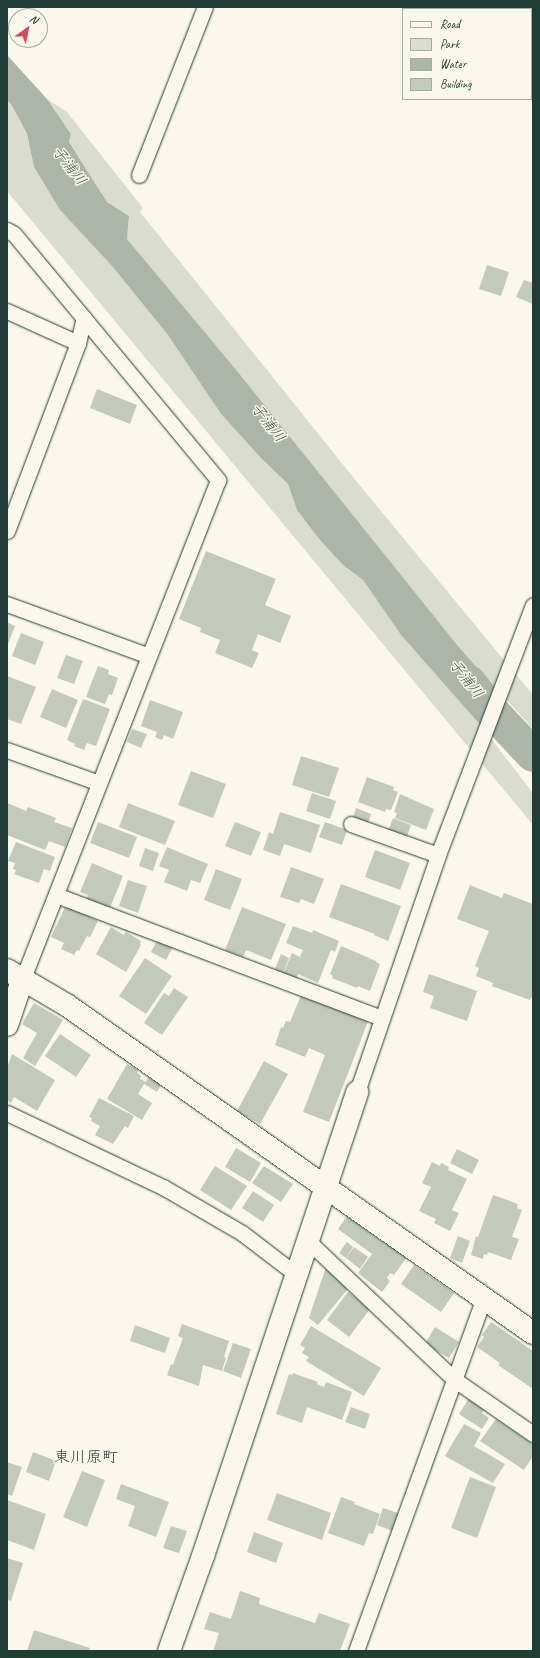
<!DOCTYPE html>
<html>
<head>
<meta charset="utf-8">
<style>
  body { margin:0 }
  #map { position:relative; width:540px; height:1658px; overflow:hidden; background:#fbf7ec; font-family:Caveat,"Klee One",sans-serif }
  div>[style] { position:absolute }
  .green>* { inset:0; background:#dbdcd1 }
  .water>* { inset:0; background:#adb4aa }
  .river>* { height:34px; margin:-17px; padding:0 17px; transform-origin:17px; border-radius:17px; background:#adb4aa }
  .building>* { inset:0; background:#c4c9be }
  .roads { filter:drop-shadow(0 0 1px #1f3d34) drop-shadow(0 0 1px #1f3d34) }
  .street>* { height:15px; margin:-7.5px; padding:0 7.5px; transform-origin:7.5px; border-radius:7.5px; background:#fbf7ec }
  .secondary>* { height:22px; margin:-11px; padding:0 11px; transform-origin:11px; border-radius:11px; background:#fbf7ec }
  span { translate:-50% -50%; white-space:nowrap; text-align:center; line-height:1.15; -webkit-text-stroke:3px #fbf7ec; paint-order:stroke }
  .water-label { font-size:15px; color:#425b52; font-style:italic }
  .quarter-label { font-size:16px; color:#1f3d34 }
  .frame { position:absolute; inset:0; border:8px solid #1f3d34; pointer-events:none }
  .legend { position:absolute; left:402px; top:8px; width:130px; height:92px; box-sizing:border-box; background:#fbf7ec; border:1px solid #a3ada2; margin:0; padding:5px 7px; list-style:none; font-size:12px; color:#1f3d34 }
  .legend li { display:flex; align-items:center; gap:8px; height:20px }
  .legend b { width:20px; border:1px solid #a3ada2 }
  .north { position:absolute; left:8px; top:8px; width:40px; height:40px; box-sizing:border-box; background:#fbf7ec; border:1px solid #a3ada2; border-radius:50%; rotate:33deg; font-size:11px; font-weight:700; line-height:16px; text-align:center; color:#1f3d34 }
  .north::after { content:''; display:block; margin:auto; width:14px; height:18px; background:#d1495b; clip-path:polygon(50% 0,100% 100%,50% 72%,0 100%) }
</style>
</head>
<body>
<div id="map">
  <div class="green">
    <i style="clip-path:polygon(47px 99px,67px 112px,143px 208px,140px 212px,357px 482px,533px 695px,533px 729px,458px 646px,127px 239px,129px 216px,107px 202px,69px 142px,71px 134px)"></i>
    <i style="clip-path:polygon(7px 100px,11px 104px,27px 135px,34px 167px,60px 210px,112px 266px,168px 335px,221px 414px,262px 459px,288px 484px,297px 510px,319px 539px,343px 565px,363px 580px,401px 635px,482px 727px,533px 793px,533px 825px,7px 191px)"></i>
  </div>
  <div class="water">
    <i style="clip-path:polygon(7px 55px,47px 99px,71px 134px,69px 142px,107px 202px,129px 216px,127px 239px,237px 371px,458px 646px,496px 689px,482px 727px,401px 635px,363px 580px,343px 565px,319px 539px,297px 510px,288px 484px,262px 459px,221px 414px,168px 335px,112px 266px,60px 210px,34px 167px,27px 134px,11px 104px,7px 100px)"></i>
  </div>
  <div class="river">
    <i style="left:469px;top:682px;width:33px;rotate:52deg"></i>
    <i style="left:489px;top:708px;width:64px;rotate:46.9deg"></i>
  </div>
  <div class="building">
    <i style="clip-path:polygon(487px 265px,509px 272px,501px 296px,479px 289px)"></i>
    <i style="clip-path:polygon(524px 280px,533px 283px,533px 304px,516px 297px)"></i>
    <i style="clip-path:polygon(97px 389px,137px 405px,130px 424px,90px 408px)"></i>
    <i style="clip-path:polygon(206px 551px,276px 579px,265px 605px,291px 616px,280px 643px,258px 634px,252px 650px,259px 653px,252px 668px,215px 653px,220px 640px,200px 632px,201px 628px,179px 619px)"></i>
    <i style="clip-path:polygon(7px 622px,15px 626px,7px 647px)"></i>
    <i style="clip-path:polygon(21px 633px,44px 642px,35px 665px,12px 656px)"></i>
    <i style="clip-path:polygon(66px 655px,83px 661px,74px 684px,57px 678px)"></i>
    <i style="clip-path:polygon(98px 666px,109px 670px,108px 674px,118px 678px,112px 695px,109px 694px,105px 704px,86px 697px)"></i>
    <i style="clip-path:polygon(7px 676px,36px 687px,21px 724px,7px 719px)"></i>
    <i style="clip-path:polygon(52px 689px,78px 700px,66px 728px,40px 717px)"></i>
    <i style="clip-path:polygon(83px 699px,110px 709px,96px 746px,87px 743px,84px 750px,74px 746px,75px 744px,67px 740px)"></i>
    <i style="clip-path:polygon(150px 700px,183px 712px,173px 739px,164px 735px,162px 740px,155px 737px,157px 732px,141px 726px)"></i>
    <i style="clip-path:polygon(132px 729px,147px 734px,141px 748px,127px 742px)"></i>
    <i style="clip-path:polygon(301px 756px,339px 768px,329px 797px,292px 785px)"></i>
    <i style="clip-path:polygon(191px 771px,226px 784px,213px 818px,178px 805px)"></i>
    <i style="clip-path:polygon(367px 777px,394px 787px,393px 790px,398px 792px,391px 810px,386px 809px,385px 812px,358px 802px)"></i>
    <i style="clip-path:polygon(312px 793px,336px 801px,330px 819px,306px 811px)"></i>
    <i style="clip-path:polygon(400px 794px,434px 809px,426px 830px,395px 818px,397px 813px,394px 812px)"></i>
    <i style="clip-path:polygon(7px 803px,26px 811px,28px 807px,56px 818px,54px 822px,72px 828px,65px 847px,49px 841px,45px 850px,7px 835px)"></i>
    <i style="clip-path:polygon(128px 803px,175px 821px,165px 845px,119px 827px)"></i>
    <i style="clip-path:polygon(356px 808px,371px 814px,368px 824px,353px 818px)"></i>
    <i style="clip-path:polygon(280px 812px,320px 825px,311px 853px,284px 844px,280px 856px,263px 850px,269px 832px,273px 834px)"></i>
    <i style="clip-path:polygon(393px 818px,411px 825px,406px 839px,388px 832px)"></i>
    <i style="clip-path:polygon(98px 822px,137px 837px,129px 858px,90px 843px)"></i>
    <i style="clip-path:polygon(235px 822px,261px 832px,251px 856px,225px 846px)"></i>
    <i style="clip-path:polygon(325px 822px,347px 830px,342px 845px,319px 837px)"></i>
    <i style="clip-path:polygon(16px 842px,55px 857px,50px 871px,44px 869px,39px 883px,14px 874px,16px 870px,13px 869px,15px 863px,8px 861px)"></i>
    <i style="clip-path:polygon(167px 847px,208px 864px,200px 883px,191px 880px,187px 891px,164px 882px,169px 870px,159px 866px)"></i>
    <i style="clip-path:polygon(145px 848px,159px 853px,153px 871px,139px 866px)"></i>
    <i style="clip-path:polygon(375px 850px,410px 863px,400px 890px,365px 877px)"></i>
    <i style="clip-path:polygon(92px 863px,123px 876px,109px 910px,86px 900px,88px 895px,80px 892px)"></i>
    <i style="clip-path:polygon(291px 867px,324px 879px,314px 904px,301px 899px,299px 903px,280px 897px)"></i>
    <i style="clip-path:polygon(216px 869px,242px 879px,230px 910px,204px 900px)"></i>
    <i style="clip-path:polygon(128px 880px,147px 886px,138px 913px,119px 906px)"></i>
    <i style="clip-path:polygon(341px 884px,401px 906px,388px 941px,374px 935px,375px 934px,329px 917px)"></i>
    <i style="clip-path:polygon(470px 885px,502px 898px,504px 893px,533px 904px,533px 998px,531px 997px,530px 1000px,492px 986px,493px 983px,476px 976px,479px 968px,475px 966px,489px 931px,457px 919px)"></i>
    <i style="clip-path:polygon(66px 905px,98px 921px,90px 937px,87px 936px,79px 951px,77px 950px,74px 955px,61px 949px,64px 943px,51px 937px)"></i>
    <i style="clip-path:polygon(242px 907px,286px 924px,271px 960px,246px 950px,243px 957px,225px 950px)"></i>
    <i style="clip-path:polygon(293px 926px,312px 933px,313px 930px,339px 941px,335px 952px,331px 950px,318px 983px,298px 974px,296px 980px,283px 974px,292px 953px,300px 957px,303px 950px,286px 943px)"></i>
    <i style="clip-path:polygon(111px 927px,124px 935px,126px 932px,141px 941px,140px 944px,141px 945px,126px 972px,96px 954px)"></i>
    <i style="clip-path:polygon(158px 939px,173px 947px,166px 960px,151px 952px)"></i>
    <i style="clip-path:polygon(341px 946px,376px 961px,376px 962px,380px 964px,370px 991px,358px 986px,357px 988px,332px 978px,333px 976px,330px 974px)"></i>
    <i style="clip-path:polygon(281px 954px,289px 958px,283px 973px,275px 969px)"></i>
    <i style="clip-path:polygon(145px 958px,172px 976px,146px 1014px,119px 996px)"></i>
    <i style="clip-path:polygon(429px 974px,477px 991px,467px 1021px,430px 1008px,434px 996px,423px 992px)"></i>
    <i style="clip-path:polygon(174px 988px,188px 997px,162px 1035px,144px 1023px,164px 993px,169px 996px)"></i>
    <i style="clip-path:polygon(302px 993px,369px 1019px,329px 1122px,303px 1112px,325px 1055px,309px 1048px,305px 1057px,275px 1045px,281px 1027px,283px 1028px,286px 1021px,290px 1022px)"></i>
    <i style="clip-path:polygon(34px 1003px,63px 1020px,35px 1066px,23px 1058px,37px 1033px,22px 1024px)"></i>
    <i style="clip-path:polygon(60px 1034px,91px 1055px,76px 1077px,45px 1056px)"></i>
    <i style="clip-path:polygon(12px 1054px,55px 1080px,37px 1111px,14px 1097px,11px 1103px,7px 1100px,7px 1068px)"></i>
    <i style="clip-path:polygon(264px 1061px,288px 1074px,260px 1124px,237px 1111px)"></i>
    <i style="clip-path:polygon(127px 1064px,138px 1070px,137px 1073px,141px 1076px,140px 1079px,146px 1082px,148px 1077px,161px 1085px,157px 1092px,144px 1084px,138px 1094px,152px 1103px,142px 1120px,107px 1099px)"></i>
    <i style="clip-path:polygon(99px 1098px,134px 1116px,128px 1128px,125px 1126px,113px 1144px,95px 1135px,100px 1126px,91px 1121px,92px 1118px,89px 1117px)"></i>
    <i style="clip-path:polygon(236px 1148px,261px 1163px,250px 1182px,225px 1167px)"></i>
    <i style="clip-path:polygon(457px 1149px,479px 1160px,472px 1174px,450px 1163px)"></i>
    <i style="clip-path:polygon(432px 1162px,440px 1166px,441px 1163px,449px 1167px,448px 1170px,467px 1179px,452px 1210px,459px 1213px,450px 1231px,434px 1223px,436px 1219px,419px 1211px,431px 1187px,422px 1183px)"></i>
    <i style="clip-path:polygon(215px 1166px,247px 1186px,231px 1210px,200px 1190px)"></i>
    <i style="clip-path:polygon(264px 1166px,293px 1184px,281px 1202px,252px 1183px)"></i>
    <i style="clip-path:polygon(253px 1191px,274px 1205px,263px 1222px,242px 1208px)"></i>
    <i style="clip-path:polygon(493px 1195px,518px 1204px,517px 1208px,522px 1210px,512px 1237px,519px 1239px,511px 1260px,488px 1252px,487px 1255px,484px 1254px,483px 1259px,471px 1255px,476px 1236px,478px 1237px)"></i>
    <i style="clip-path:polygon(347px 1216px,381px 1241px,388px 1246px,389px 1244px,407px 1257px,394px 1275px,390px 1273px,387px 1278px,390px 1281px,382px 1292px,358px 1273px,372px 1254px,338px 1229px)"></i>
    <i style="clip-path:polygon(458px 1236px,470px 1241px,462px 1263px,450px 1258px)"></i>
    <i style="clip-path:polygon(347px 1242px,353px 1247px,346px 1258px,339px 1253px)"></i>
    <i style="clip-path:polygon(354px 1247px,368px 1257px,360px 1269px,346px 1258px)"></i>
    <i style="clip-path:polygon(327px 1264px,351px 1285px,318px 1325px,309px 1318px)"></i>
    <i style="clip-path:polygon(414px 1265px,454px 1293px,441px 1312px,401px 1284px)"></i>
    <i style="clip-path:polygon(348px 1292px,370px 1309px,349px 1337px,327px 1320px)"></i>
    <i style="clip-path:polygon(491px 1322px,533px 1351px,533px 1389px,498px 1365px,500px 1363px,477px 1347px,484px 1337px,482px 1335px)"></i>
    <i style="clip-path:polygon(182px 1324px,229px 1341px,224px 1357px,226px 1358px,222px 1371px,203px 1365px,199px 1386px,167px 1375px,171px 1364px,173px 1365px,183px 1338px,178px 1336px)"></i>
    <i style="clip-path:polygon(135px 1325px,170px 1338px,165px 1353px,130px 1341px)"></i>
    <i style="clip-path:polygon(311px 1326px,381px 1368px,364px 1396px,306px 1361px,309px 1357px,302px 1353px,305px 1348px,300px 1345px)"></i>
    <i style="clip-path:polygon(435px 1327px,459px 1342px,449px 1358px,425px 1344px)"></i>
    <i style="clip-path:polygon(233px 1343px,251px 1349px,241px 1378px,223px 1371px)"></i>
    <i style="clip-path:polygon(293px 1373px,318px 1382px,317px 1384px,324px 1387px,326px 1382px,352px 1392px,342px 1420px,307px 1407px,302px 1423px,276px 1414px,289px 1374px,292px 1375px)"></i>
    <i style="clip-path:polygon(469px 1398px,485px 1408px,482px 1413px,489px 1418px,482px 1429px,459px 1414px)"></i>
    <i style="clip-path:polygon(351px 1407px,370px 1414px,365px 1429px,345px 1422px)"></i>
    <i style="clip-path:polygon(496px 1419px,533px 1444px,533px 1456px,524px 1470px,480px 1441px)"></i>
    <i style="clip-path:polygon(464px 1424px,481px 1433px,474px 1446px,505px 1464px,493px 1483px,445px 1456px)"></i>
    <i style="clip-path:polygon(33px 1452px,56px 1461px,49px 1481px,26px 1472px)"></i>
    <i style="clip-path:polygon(7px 1462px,22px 1467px,12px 1496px,7px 1494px)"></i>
    <i style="clip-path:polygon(82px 1471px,105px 1480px,87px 1527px,63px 1517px)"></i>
    <i style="clip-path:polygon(470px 1477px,496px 1487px,477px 1538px,451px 1528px)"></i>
    <i style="clip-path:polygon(121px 1484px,169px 1502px,156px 1537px,128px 1526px,135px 1506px,116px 1499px)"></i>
    <i style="clip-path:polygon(277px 1493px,331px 1513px,322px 1540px,267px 1520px)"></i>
    <i style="clip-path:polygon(341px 1497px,355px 1502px,354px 1504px,380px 1514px,373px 1534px,369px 1533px,364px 1546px,328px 1533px)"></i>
    <i style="clip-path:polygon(7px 1500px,46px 1514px,34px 1550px,7px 1540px)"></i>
    <i style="clip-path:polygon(383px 1508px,398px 1513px,392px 1531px,377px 1525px)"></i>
    <i style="clip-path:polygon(171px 1526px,187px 1531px,179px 1553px,163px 1548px)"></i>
    <i style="clip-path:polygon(254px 1532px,283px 1543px,276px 1563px,247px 1552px)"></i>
    <i style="clip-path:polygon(7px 1558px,23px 1563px,11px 1601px,7px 1599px)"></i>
    <i style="clip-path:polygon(240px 1591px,260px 1598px,259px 1604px,315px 1623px,319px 1613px,350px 1624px,340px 1651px,213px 1651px,219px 1633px,204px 1629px,210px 1612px,231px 1619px)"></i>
    <i style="clip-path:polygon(34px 1630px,90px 1648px,89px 1651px,27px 1651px)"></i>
  </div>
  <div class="roads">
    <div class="street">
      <i style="left:139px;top:175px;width:180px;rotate:-68.6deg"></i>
      <i style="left:7px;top:230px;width:8px;rotate:30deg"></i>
      <i style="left:14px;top:234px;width:320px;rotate:50.3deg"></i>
      <i style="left:218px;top:480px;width:535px;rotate:111.38deg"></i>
      <i style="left:7px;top:311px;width:78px;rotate:24.3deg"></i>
      <i style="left:7px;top:531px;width:201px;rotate:-69.3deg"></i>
      <i style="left:78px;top:343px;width:26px;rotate:-77deg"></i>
      <i style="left:7px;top:604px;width:151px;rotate:20.1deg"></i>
      <i style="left:7px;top:750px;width:98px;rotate:19.7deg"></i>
      <i style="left:351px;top:824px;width:92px;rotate:19.6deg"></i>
      <i style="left:56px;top:895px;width:348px;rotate:20.7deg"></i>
      <i style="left:357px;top:1092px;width:250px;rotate:-71.1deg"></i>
      <i style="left:438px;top:855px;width:267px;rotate:-69.2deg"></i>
      <i style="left:7px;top:1113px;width:173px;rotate:25.4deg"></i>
      <i style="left:163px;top:1187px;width:91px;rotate:30.2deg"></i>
      <i style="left:242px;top:1233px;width:69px;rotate:37.4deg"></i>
      <i style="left:308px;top:1241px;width:202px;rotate:43.4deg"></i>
      <i style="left:455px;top:1380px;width:95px;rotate:34.7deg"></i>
      <i style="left:356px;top:1651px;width:375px;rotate:-70.1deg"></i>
    </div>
    <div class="secondary">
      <i style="left:7px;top:970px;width:71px;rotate:30.5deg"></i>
      <i style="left:68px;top:1006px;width:568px;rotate:35.12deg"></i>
      <i style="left:7px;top:1025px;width:50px;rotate:-71.2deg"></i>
      <i style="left:169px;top:1651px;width:101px;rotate:-70.3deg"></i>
      <i style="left:203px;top:1556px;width:489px;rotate:-71.6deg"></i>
    </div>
  </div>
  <div class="water-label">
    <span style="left:69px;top:166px;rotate:52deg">子浦川</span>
    <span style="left:268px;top:423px;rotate:52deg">子浦川</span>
    <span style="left:466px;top:679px;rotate:52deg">子浦川</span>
  </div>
  <div class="quarter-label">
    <span style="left:86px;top:1457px">東川原町</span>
  </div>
  <div class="frame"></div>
  <ul class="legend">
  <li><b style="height:5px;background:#fbf7ec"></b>Road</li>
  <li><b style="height:11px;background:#dbdcd1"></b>Park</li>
  <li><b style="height:11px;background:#adb4aa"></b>Water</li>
  <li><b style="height:11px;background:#c4c9be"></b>Building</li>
  </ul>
  <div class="north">N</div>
</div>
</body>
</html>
